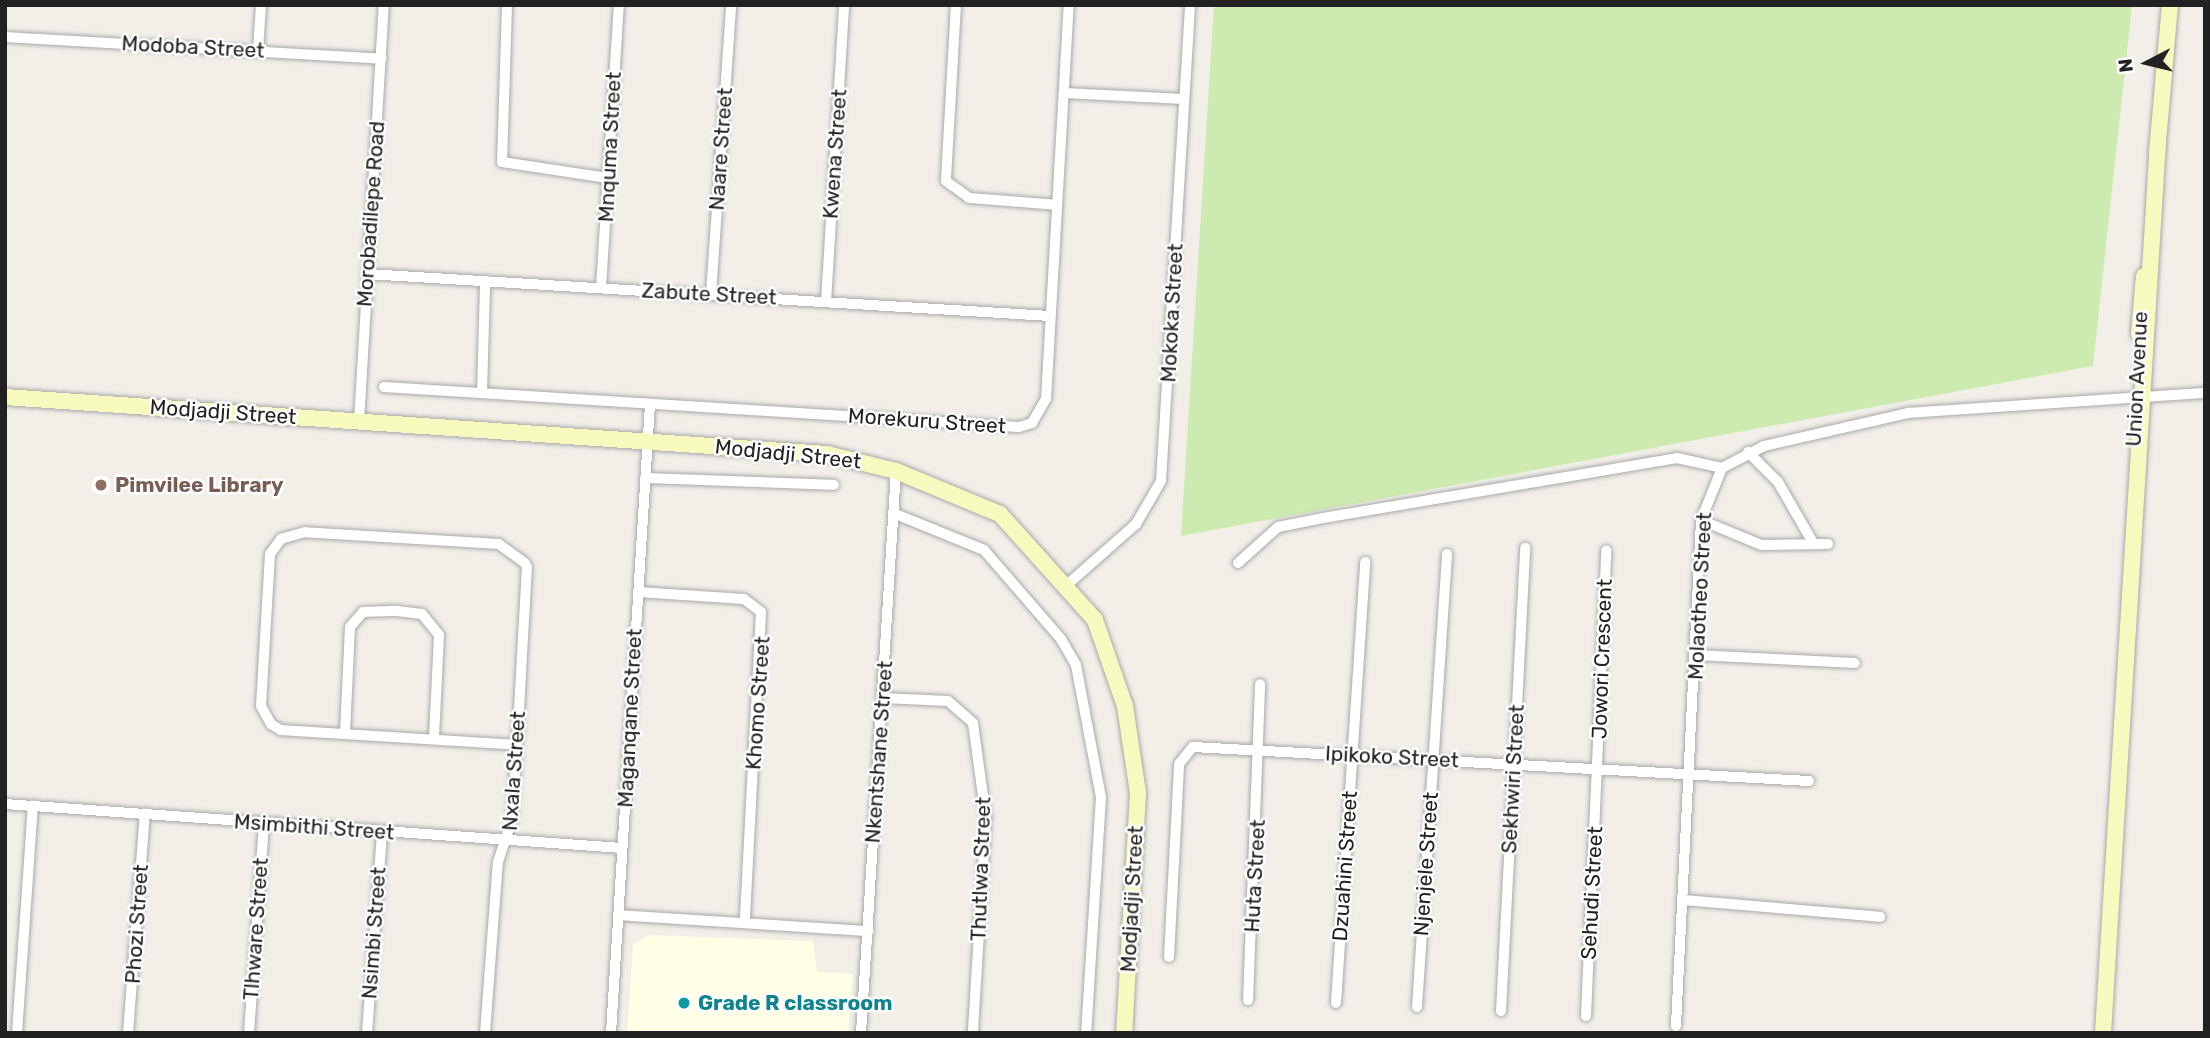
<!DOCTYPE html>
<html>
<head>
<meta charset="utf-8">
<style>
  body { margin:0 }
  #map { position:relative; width:2210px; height:1038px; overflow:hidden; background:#f2efe9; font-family:Rubik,sans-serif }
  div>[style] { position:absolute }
  .education>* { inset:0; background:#ffffe5 }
  .grass>* { inset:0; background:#cdebb0 }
  .roads { filter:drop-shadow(0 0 2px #a9a9a9) drop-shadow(0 0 2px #a9a9a9) }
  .street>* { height:10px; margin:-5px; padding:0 5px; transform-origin:5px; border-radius:5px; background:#fff }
  .secondary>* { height:16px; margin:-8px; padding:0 8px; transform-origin:8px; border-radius:8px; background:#f7fabf }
  .dots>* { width:19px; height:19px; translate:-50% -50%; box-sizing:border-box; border:4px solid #fff; border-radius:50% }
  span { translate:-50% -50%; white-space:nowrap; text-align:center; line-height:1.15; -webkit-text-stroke:5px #fff; paint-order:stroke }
  .street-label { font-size:21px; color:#222 }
  .education-label { font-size:21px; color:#785e54; font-weight:700 }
  .left { translate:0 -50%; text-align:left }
  .culture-label { font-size:21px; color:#0d838f; font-weight:700 }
  .frame { position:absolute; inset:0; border:7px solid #222; pointer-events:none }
  .north { position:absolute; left:2112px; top:28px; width:70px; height:70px; -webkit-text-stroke:5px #fff; paint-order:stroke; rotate:263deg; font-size:19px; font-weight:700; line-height:28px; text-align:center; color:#222 }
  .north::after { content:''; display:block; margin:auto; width:24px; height:32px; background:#222; clip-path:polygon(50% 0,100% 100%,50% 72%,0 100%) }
</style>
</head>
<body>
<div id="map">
  <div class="education">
    <i style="clip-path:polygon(648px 935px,813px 941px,817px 972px,853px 974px,848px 1033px,627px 1033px,633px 945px)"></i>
  </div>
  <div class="grass">
    <i style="clip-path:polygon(1214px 5px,2132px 5px,2093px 366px,1181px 536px)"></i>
  </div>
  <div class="roads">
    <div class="street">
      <i style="left:507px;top:5px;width:157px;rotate:91.8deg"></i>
      <i style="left:502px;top:162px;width:107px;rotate:8.6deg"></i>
      <i style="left:956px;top:5px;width:176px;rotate:93.3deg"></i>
      <i style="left:946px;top:181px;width:29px;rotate:36deg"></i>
      <i style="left:969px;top:198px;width:88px;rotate:4.5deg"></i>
      <i style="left:5px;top:37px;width:377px;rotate:3.3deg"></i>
      <i style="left:258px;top:51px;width:46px;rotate:-86.3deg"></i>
      <i style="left:1064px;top:93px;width:120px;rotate:2.9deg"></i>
      <i style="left:367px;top:274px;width:684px;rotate:3.52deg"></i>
      <i style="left:601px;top:288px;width:284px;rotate:-86.4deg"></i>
      <i style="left:711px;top:294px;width:290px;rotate:-86deg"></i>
      <i style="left:826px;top:302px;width:298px;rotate:-86.5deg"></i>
      <i style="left:384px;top:387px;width:636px;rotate:3.6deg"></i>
      <i style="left:1019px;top:427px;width:14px;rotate:-17deg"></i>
      <i style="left:1032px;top:423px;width:28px;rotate:-60deg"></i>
      <i style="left:1046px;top:399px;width:395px;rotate:-86.7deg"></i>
      <i style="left:482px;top:393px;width:110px;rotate:-88.4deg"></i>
      <i style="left:359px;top:422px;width:418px;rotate:-86.6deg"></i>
      <i style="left:1748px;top:452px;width:42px;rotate:45deg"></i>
      <i style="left:1778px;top:482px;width:68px;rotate:60deg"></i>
      <i style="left:645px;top:478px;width:189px;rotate:2.1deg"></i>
      <i style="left:893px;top:513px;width:98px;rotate:22.1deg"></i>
      <i style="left:984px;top:550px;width:118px;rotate:49.1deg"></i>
      <i style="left:1061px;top:639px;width:30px;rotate:60deg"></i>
      <i style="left:1076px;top:665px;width:134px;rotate:79.3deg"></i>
      <i style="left:1101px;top:797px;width:236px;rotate:93.6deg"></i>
      <i style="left:1701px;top:520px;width:65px;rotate:22.6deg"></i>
      <i style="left:1761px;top:545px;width:67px;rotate:-0.9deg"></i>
      <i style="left:1238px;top:563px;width:54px;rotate:-42deg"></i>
      <i style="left:1278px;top:527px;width:46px;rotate:-11.3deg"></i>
      <i style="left:1323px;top:518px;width:359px;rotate:-9.6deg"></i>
      <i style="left:1677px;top:458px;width:46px;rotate:12.5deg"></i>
      <i style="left:1068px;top:584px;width:91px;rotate:-41.4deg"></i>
      <i style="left:1136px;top:524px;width:50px;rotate:-59.8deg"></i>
      <i style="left:1161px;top:481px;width:477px;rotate:-86.5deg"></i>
      <i style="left:638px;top:592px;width:106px;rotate:3.8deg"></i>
      <i style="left:744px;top:599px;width:21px;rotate:37deg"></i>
      <i style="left:761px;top:612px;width:310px;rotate:93deg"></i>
      <i style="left:1696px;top:655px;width:159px;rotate:2.9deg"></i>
      <i style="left:883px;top:698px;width:65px;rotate:2.6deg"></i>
      <i style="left:948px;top:701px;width:33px;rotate:41deg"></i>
      <i style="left:973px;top:723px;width:96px;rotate:82.2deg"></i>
      <i style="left:986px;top:818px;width:215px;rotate:93.5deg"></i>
      <i style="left:345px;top:733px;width:106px;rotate:-87.3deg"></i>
      <i style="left:350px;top:627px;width:20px;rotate:-49deg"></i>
      <i style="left:363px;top:612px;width:34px;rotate:-2deg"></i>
      <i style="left:397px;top:611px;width:25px;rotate:7deg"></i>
      <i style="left:422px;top:614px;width:27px;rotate:51deg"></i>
      <i style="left:439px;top:635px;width:102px;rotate:92.8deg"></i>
      <i style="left:5px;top:804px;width:619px;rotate:4.08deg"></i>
      <i style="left:1683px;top:900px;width:198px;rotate:4.9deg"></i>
      <i style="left:618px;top:915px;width:251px;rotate:3.7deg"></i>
      <i style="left:1169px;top:957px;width:193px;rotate:-87deg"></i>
      <i style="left:1179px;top:764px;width:22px;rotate:-51deg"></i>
      <i style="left:1193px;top:747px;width:617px;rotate:3.16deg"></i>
      <i style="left:1248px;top:1000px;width:316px;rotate:-87.8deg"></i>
      <i style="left:1336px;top:1003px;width:442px;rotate:-86.2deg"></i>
      <i style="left:1417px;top:1007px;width:454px;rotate:-86.2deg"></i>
      <i style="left:1501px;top:1011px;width:464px;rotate:-87deg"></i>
      <i style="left:1586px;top:1016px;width:466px;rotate:-87.5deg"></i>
      <i style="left:1676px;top:1026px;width:507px;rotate:-87.17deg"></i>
      <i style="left:1701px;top:520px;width:56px;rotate:-68deg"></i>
      <i style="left:1722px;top:468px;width:47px;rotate:-27.6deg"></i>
      <i style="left:1764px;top:446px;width:148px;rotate:-12.9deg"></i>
      <i style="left:1908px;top:413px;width:298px;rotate:-3.9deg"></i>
      <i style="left:17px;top:1033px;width:228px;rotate:-86deg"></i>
      <i style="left:128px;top:1033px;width:220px;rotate:-85.6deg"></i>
      <i style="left:249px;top:1033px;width:209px;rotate:-85.9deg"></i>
      <i style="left:367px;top:1033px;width:202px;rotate:-85.7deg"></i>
      <i style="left:485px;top:1033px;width:171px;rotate:-85.7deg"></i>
      <i style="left:498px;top:862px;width:45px;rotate:-72deg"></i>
      <i style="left:512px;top:819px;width:74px;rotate:-86.1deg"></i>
      <i style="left:517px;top:745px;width:178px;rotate:-86.8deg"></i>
      <i style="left:527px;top:567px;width:4px;rotate:-117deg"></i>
      <i style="left:525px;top:563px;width:32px;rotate:-144deg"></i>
      <i style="left:499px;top:544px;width:194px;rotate:-176.5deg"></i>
      <i style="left:305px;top:532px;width:25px;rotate:164deg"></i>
      <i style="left:281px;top:539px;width:19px;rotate:126deg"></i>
      <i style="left:270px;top:554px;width:152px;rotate:93.4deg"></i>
      <i style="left:261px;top:706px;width:21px;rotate:61deg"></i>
      <i style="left:271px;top:724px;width:12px;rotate:31deg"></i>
      <i style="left:281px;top:730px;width:236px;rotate:3.6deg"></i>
      <i style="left:611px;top:1033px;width:630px;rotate:-86.45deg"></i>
      <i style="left:861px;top:1033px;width:563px;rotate:-86.44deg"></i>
    </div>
    <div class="secondary">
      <i style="left:2157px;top:153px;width:149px;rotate:-85deg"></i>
      <i style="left:2139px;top:334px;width:58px;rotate:-85.1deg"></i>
      <i style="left:5px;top:397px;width:824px;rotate:3.97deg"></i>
      <i style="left:827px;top:454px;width:71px;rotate:13.8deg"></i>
      <i style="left:896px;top:471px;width:113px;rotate:22.5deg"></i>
      <i style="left:1000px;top:514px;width:142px;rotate:48.1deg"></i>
      <i style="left:1095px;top:620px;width:91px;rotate:70.8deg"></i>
      <i style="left:1125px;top:706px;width:88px;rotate:81.5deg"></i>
      <i style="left:1138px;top:793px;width:240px;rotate:93.3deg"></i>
      <i style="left:2103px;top:1033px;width:893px;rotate:-86.47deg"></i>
    </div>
  </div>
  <div class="dots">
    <i style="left:101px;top:485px;background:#8d6e63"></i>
    <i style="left:684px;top:1003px;background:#0f9aa8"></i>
  </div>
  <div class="street-label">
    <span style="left:193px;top:47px;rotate:3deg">Modoba Street</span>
    <span style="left:610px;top:147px;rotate:-87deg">Mnquma Street</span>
    <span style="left:721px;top:149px;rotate:-86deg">Naare Street</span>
    <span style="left:835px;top:154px;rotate:-86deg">Kwena Street</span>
    <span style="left:371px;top:214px;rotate:-86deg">Morobadilepe Road</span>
    <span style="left:709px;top:294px;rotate:3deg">Zabute Street</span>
    <span style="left:1172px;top:313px;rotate:-87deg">Mokoka Street</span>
    <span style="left:2137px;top:379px;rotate:-87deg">Union Avenue</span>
    <span style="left:223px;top:412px;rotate:4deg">Modjadji Street</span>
    <span style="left:927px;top:421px;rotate:4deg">Morekuru Street</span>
    <span style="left:788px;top:454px;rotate:6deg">Modjadji Street</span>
    <span style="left:1700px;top:596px;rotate:-87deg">Molaotheo Street</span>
    <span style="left:1602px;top:659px;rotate:-88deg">Jowori Crescent</span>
    <span style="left:758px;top:703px;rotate:-86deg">Khomo Street</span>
    <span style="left:630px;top:718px;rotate:-87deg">Maganqane Street</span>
    <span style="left:879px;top:752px;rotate:-86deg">Nkentshane Street</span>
    <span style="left:1392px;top:757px;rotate:3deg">Ipikoko Street</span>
    <span style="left:514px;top:771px;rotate:-86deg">Nxala Street</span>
    <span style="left:1513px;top:779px;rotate:-87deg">Sekhwiri Street</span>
    <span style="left:314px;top:827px;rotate:4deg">Msimbithi Street</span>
    <span style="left:1426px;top:864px;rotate:-86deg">Njenjele Street</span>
    <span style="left:1345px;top:866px;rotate:-86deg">Dzuahini Street</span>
    <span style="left:981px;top:869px;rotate:-88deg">Thutlwa Street</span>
    <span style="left:1255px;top:876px;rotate:-87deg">Huta Street</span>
    <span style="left:1592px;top:893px;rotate:-87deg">Sehudi Street</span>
    <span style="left:1132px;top:899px;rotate:-87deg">Modjadji Street</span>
    <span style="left:137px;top:924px;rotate:-86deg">Phozi Street</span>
    <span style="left:256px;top:929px;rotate:-86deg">Tlhware Street</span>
    <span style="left:374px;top:933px;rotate:-86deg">Nsimbi Street</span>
  </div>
  <div class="education-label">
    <span class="left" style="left:115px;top:485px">Pimvilee Library</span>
  </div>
  <div class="culture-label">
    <span class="left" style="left:698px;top:1003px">Grade R classroom</span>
  </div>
  <div class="frame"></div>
  <div class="north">N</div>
</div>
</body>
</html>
